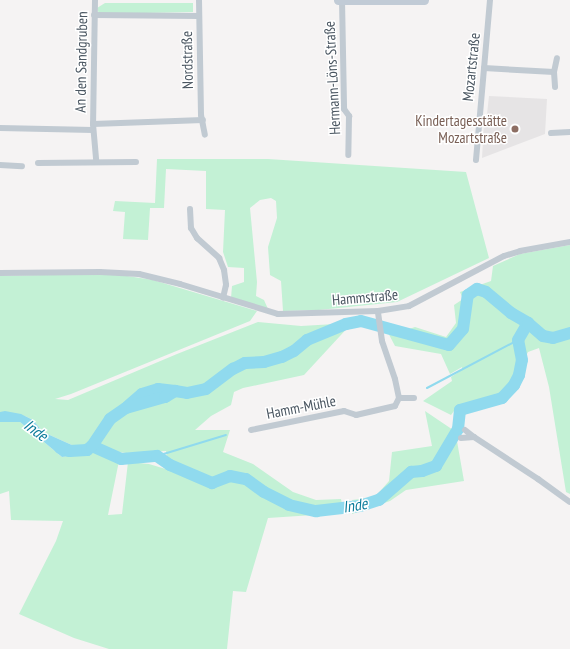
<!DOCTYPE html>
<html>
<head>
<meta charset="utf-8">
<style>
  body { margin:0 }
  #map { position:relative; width:570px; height:649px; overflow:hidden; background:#f5f3f3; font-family:"PT Sans Narrow",sans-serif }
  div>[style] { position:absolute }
  .education>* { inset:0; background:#e6e4e5 }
  .green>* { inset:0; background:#c3f1d5 }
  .water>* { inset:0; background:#90daee }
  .stream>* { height:2px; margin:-1px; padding:0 1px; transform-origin:1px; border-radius:1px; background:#90daee }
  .river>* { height:12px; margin:-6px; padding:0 6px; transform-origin:6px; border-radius:6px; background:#90daee }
  .minor>* { height:6px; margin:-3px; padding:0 3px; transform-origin:3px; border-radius:3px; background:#c1cad2 }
  .secondary>* { height:9px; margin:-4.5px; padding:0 4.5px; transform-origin:4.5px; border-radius:4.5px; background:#c1cbd6 }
  .dots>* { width:11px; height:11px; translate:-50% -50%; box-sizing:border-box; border:2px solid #fff; border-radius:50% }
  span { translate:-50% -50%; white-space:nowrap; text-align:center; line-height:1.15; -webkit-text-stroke:3px #fff; paint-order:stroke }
  .street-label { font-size:15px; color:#4a5661 }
  .education-label { font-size:15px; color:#785e54 }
  .right { translate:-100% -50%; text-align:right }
  .water-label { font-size:16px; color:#0c7c9b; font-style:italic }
</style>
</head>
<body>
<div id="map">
  <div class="education">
    <i style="clip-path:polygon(489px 96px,547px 99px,545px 134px,482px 158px,484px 123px,486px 123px)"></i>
  </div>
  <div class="green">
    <i style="clip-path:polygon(105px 3px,193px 3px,193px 12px,99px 14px,97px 8px)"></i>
    <i style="clip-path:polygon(157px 159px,268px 159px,466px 172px,489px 258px,397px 302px,319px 310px,283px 311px,281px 281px,270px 275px,268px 247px,277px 218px,276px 201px,271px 198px,260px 200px,250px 208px,257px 282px,256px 296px,264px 300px,268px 309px,231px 298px,232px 286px,244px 282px,244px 268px,228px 267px,223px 252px,225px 210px,206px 209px,206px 171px,166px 169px,164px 208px,150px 208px,148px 240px,123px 239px,125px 212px,113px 211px,115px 201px,155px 203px)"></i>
    <i style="clip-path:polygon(570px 245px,570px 494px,566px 492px,549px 387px,539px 348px,528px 352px,525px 358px,521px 358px,519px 369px,513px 383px,501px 396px,457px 407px,451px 415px,423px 401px,452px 381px,451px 377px,462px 370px,462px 367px,450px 374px,441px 354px,395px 346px,384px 325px,409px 329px,415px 327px,446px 337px,456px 323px,454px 305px,463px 299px,460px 292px,491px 281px,493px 266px,520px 254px)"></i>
    <i style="clip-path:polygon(81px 274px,121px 275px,153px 280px,257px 311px,250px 321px,71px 394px,55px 399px,68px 400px,177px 354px,258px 322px,301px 326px,352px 323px,304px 375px,243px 388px,234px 392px,231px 405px,211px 416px,195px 430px,230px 430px,223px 452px,253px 464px,293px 492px,316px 500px,341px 499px,344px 513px,268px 518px,246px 592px,233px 591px,227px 649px,109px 649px,74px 638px,19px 614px,56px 541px,63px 521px,11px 520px,9px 491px,0 494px,0 422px,20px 422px,62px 457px,89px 451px,97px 452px,108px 459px,119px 461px,108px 515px,122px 514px,128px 462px,149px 464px,169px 470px,166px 451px,126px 453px,74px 446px,43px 432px,33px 420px,25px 416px,0 412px,0 276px)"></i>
    <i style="clip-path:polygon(425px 411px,462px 436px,457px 441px,464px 481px,406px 490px,390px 501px,352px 514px,352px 500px,375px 497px,389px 481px,392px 452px,432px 446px)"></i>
  </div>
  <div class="water">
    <i style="clip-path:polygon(5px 411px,21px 414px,33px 420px,43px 432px,74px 446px,77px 455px,62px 457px,20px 422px,0 422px,0 412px)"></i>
  </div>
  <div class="stream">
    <i style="left:427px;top:388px;width:103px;rotate:-27.8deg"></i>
    <i style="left:157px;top:456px;width:72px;rotate:-16.9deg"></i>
  </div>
  <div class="river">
    <i style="left:128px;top:406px;width:18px;rotate:-41deg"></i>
    <i style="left:142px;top:394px;width:17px;rotate:-17deg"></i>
    <i style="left:158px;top:389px;width:17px;rotate:7deg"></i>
    <i style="left:92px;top:446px;width:32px;rotate:24deg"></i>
    <i style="left:121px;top:459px;width:36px;rotate:-5deg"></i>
    <i style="left:157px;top:456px;width:16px;rotate:35deg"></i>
    <i style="left:170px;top:465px;width:46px;rotate:23.2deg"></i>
    <i style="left:212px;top:483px;width:19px;rotate:-21deg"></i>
    <i style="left:230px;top:476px;width:16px;rotate:11deg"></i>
    <i style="left:246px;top:479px;width:22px;rotate:36deg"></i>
    <i style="left:264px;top:492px;width:28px;rotate:27deg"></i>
    <i style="left:289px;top:505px;width:28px;rotate:13deg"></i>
    <i style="left:316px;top:511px;width:44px;rotate:-6.5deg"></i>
    <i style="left:360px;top:506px;width:20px;rotate:-18deg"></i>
    <i style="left:379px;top:500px;width:43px;rotate:-41.2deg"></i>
    <i style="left:411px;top:472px;width:11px;rotate:-5deg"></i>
    <i style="left:422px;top:471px;width:15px;rotate:-20deg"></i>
    <i style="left:436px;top:466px;width:43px;rotate:-59.3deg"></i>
    <i style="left:458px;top:429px;width:19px;rotate:-84deg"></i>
    <i style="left:460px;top:410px;width:44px;rotate:-15.9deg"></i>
    <i style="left:502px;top:398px;width:18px;rotate:-47deg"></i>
    <i style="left:514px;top:385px;width:11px;rotate:-63deg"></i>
    <i style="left:519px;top:375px;width:15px;rotate:-79deg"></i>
    <i style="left:522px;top:360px;width:20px;rotate:-101deg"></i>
    <i style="left:518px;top:340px;width:20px;rotate:-60deg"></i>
    <i style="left:60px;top:448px;width:10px;rotate:17deg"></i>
    <i style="left:70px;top:451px;width:17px;rotate:-3deg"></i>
    <i style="left:87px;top:450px;width:6px;rotate:-39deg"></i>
    <i style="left:92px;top:446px;width:32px;rotate:-56deg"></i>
    <i style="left:110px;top:419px;width:19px;rotate:-35deg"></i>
    <i style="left:126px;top:408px;width:41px;rotate:-15.8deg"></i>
    <i style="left:165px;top:397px;width:12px;rotate:-31deg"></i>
    <i style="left:175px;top:391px;width:12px;rotate:9deg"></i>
    <i style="left:187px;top:393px;width:19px;rotate:-12deg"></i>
    <i style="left:206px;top:389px;width:34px;rotate:-37deg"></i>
    <i style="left:233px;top:369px;width:13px;rotate:-27deg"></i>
    <i style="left:245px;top:363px;width:19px;rotate:-3deg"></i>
    <i style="left:264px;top:362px;width:19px;rotate:-16deg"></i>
    <i style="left:282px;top:357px;width:13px;rotate:-27deg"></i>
    <i style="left:294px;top:351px;width:17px;rotate:-40deg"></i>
    <i style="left:307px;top:340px;width:42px;rotate:-22.3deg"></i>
    <i style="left:346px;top:324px;width:15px;rotate:-11deg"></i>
    <i style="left:361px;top:321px;width:91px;rotate:15.3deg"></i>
    <i style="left:449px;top:345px;width:21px;rotate:-49deg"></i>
    <i style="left:463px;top:329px;width:34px;rotate:-82deg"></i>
    <i style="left:468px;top:295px;width:11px;rotate:-34deg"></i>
    <i style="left:477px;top:289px;width:9px;rotate:18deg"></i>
    <i style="left:486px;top:292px;width:33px;rotate:40deg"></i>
    <i style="left:511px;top:313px;width:20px;rotate:30deg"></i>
    <i style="left:528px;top:323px;width:20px;rotate:41deg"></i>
    <i style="left:543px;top:336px;width:10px;rotate:11deg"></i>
    <i style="left:553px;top:338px;width:18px;rotate:-16deg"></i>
  </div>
  <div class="minor">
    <i style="left:95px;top:0;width:124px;rotate:90.9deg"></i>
    <i style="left:93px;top:124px;width:38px;rotate:85deg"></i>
    <i style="left:199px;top:0;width:115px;rotate:89deg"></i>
    <i style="left:201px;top:115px;width:20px;rotate:79deg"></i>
    <i style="left:342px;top:0;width:109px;rotate:88.9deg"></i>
    <i style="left:344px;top:109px;width:9px;rotate:54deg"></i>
    <i style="left:349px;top:116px;width:39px;rotate:91deg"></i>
    <i style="left:94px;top:15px;width:105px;rotate:0.5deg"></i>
    <i style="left:484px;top:68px;width:70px;rotate:3.3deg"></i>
    <i style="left:554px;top:72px;width:14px;rotate:-78deg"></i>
    <i style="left:554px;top:72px;width:15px;rotate:86deg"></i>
    <i style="left:93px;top:124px;width:110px;rotate:-2.1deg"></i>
    <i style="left:0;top:128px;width:93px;rotate:1.2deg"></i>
    <i style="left:551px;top:133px;width:19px;rotate:-3deg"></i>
    <i style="left:476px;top:160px;width:161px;rotate:-85deg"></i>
    <i style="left:38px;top:163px;width:98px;rotate:-0.6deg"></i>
    <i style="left:0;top:165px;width:22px;rotate:3deg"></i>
    <i style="left:190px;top:209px;width:19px;rotate:87deg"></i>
    <i style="left:191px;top:228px;width:12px;rotate:59deg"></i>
    <i style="left:197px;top:238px;width:30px;rotate:42deg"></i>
    <i style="left:219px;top:258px;width:13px;rotate:67deg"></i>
    <i style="left:224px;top:270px;width:15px;rotate:82deg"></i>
    <i style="left:226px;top:285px;width:13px;rotate:103deg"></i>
    <i style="left:0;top:273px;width:100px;rotate:-0.6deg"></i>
    <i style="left:100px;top:272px;width:39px;rotate:3deg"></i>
    <i style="left:139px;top:274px;width:42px;rotate:13.7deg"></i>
    <i style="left:180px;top:284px;width:102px;rotate:17deg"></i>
    <i style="left:278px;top:314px;width:100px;rotate:-1.7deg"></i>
    <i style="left:378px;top:311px;width:31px;rotate:-9deg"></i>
    <i style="left:409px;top:306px;width:107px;rotate:-27.8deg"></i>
    <i style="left:504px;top:256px;width:17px;rotate:-17deg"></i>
    <i style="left:520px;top:251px;width:51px;rotate:-10.2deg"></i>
    <i style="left:399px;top:398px;width:15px"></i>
    <i style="left:251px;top:430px;width:95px;rotate:-11.5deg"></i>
    <i style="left:344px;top:411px;width:13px;rotate:18deg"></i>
    <i style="left:356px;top:415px;width:40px;rotate:-13deg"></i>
    <i style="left:395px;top:406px;width:9px;rotate:-63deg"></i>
    <i style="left:399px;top:398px;width:19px;rotate:-102deg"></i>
    <i style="left:395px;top:379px;width:40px;rotate:-108.9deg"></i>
    <i style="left:382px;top:341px;width:30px;rotate:-98deg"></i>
    <i style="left:465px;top:430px;width:11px;rotate:38deg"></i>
    <i style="left:461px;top:438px;width:13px;rotate:-4deg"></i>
    <i style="left:474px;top:437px;width:77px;rotate:33.3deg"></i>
    <i style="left:538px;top:479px;width:39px;rotate:36deg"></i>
  </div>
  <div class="secondary">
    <i style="left:338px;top:0;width:86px"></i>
  </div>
  <div class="dots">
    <i style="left:515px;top:129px;background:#8d6e63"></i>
  </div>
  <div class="street-label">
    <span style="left:187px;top:60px;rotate:-91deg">Nordstraße</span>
    <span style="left:81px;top:62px;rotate:-89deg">An den Sandgruben</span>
    <span style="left:471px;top:67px;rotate:-84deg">Mozartstraße</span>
    <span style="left:332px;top:78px;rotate:-93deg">Hermann-Löns-Straße</span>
    <span style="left:365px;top:297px;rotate:-5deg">Hammstraße</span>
    <span style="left:301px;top:407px;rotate:-11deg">Hamm-Mühle</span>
  </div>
  <div class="education-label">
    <span class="right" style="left:507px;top:129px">Kindertagesstätte<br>Mozartstraße</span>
  </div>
  <div class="water-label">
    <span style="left:36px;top:430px;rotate:36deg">Inde</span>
    <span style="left:355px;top:505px;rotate:-10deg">Inde</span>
  </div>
</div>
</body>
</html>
